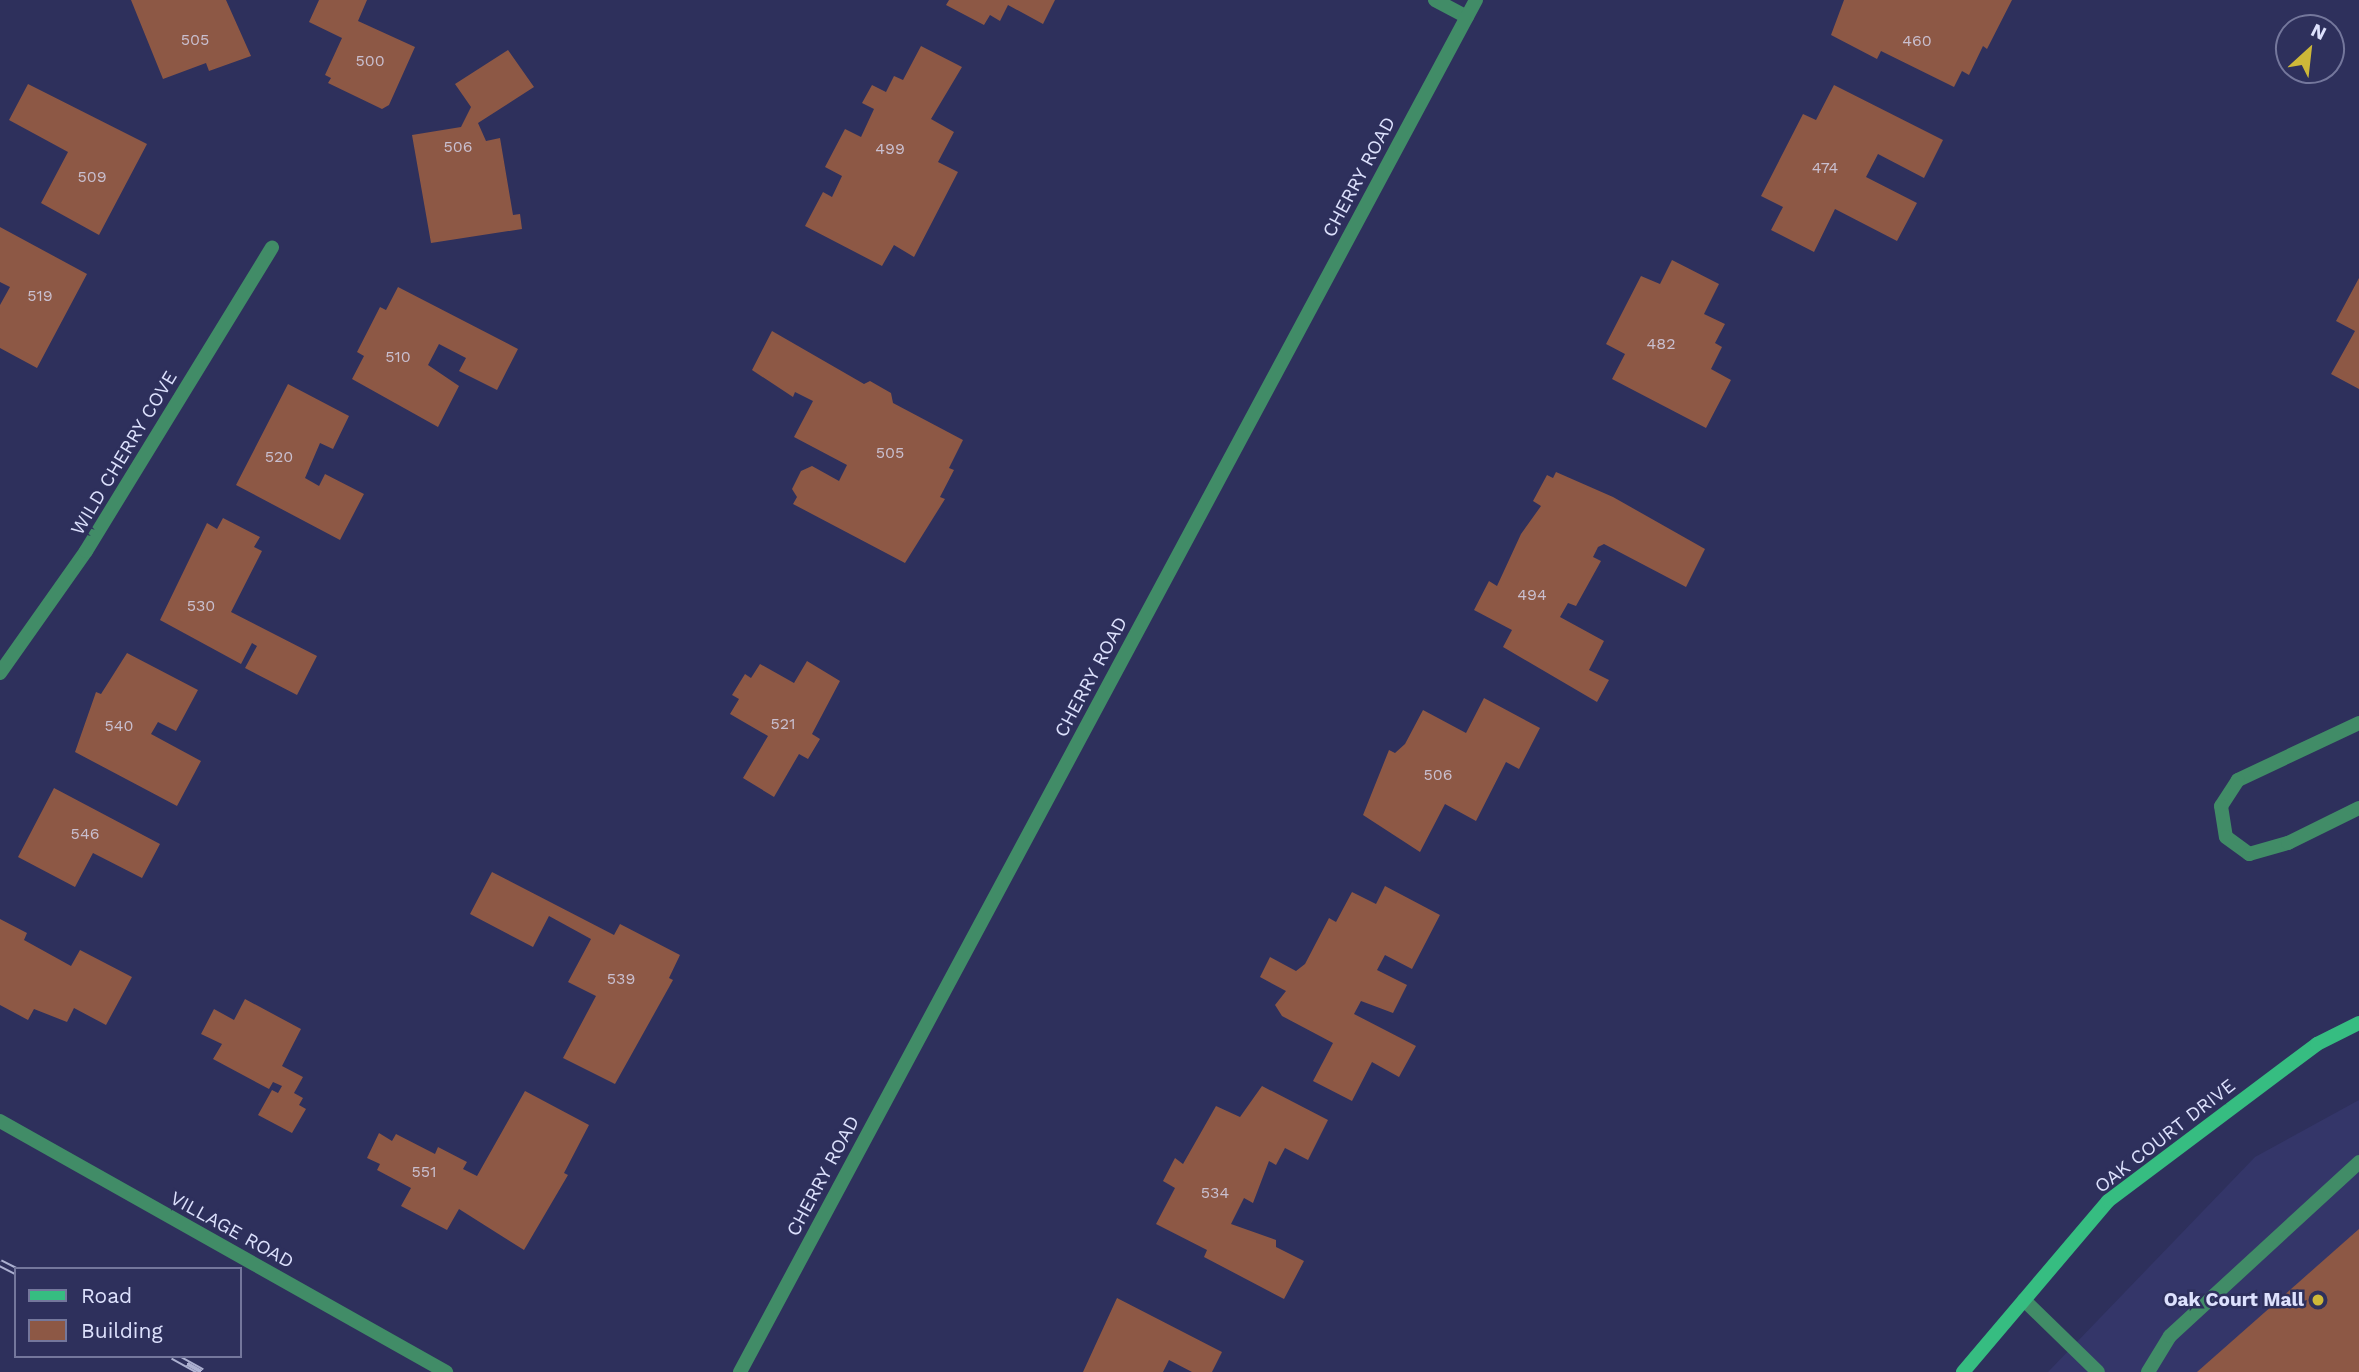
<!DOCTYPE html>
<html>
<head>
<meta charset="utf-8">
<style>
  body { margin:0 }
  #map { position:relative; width:2359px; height:1372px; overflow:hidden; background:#2e305c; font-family:"Work Sans",sans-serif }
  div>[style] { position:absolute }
  .built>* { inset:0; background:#343669 }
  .building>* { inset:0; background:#8d5845 }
  .lane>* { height:14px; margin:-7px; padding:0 7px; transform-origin:7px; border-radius:7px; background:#418c67 }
  .street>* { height:14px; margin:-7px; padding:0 7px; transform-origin:7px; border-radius:7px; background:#418c67 }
  .secondary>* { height:14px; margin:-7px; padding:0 7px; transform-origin:7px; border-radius:7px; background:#36bd81 }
  .rail>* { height:8px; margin-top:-4px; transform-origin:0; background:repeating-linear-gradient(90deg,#2e305c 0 16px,#acb0d0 0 32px); box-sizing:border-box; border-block:2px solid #acb0d0 }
  .dots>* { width:19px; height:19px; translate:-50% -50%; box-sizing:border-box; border:4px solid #2e305c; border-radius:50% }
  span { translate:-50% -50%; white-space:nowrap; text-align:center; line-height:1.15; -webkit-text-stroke:5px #2e305c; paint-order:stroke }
  .number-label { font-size:16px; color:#c9bfcf }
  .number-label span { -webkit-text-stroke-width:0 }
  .street-label { font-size:19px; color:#dde1fd }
  .poi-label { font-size:19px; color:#dde1fd; font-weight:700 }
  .right { translate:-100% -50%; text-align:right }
  .legend { position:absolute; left:14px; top:1267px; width:228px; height:91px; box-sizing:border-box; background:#2e305c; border:2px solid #74779c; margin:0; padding:9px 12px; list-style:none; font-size:21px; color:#dde1fd }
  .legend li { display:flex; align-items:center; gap:14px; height:35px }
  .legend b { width:35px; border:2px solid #74779c }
  .north { position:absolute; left:2275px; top:14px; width:70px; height:70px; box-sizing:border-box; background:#2e305c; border:2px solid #74779c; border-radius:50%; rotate:27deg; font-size:19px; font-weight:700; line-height:28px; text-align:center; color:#dde1fd }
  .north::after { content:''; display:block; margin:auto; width:24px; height:32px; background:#ceb838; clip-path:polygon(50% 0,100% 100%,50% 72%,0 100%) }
</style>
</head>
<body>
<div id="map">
  <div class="built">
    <i style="clip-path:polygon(2359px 1100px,2359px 1372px,2048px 1372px,2255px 1157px)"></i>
  </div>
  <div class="building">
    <i style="clip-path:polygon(131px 0,226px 0,251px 56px,209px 71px,206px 63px,163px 79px)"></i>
    <i style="clip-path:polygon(319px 0,367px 0,358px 21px,415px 47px,389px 105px,382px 109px,328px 83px,331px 78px,325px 75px,342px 38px,309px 22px)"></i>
    <i style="clip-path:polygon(949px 0,1055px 0,1043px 24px,1008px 5px,1000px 21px,990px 15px,984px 25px,946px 5px)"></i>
    <i style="clip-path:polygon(1844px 0,2012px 0,1987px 49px,1983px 46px,1969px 75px,1962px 71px,1954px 87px,1881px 51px,1877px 59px,1831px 35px)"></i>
    <i style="clip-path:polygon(921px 46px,962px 67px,931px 119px,954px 132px,938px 162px,958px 172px,914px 257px,894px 245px,882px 266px,805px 226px,823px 192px,832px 197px,842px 176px,825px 167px,845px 129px,861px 137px,874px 109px,862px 103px,872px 85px,886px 92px,894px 76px,903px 80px)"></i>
    <i style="clip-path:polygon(508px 50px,534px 87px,478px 123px,486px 141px,500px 138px,513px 215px,520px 214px,522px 229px,431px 243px,412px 135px,461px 127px,471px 107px,455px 84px)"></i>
    <i style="clip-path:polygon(28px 84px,147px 144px,99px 235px,41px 203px,68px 152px,9px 120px)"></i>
    <i style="clip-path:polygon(1834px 85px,1943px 140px,1924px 178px,1878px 154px,1866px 177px,1917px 203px,1897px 241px,1835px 209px,1814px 252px,1771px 230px,1783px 207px,1761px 196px,1803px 114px,1816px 120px)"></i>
    <i style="clip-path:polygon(0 227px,87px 274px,37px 368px,0 348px,0 305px,10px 287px,0 282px)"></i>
    <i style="clip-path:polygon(1672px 260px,1719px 284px,1704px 314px,1725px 324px,1715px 343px,1722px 347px,1711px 369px,1731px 380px,1706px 428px,1612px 379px,1625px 354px,1606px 344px,1641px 276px,1660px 284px)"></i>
    <i style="clip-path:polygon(2359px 278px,2359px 389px,2331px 374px,2355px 331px,2336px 321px)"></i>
    <i style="clip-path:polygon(398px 287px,518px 349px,497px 390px,459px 371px,466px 358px,439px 344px,428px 365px,459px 386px,438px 427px,352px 379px,364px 356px,357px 352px,380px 307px,386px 310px)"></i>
    <i style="clip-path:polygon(772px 331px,864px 384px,870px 381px,891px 393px,893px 403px,963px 440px,949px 468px,954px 470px,940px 497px,945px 499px,905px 563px,793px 504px,797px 497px,792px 489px,801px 471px,812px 466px,839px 481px,847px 465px,794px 437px,813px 401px,795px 392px,793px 397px,752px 370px)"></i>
    <i style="clip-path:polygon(288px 384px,349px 416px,333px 449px,320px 443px,305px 478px,319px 486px,325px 474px,364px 494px,340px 540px,236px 485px)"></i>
    <i style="clip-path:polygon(1556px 472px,1613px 497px,1705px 549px,1686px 587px,1604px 544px,1598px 547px,1593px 557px,1601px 561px,1576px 606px,1568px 603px,1560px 617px,1604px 641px,1589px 670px,1609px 680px,1597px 702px,1503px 647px,1512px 630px,1474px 610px,1489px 581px,1497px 586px,1521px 534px,1541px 506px,1533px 501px,1547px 475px,1553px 478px)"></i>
    <i style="clip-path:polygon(223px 518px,260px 537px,254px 547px,262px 551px,231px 612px,317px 656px,297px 695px,245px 668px,257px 646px,252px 643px,241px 664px,160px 620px,207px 523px,217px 529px)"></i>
    <i style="clip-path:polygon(127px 653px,198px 690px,176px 731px,158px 722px,151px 734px,201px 761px,177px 806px,75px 752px,96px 692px,101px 694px)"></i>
    <i style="clip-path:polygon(807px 661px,840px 681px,812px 734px,820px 739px,808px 759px,799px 754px,774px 797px,743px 778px,768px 736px,730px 714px,739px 699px,732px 695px,745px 674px,751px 678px,760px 664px,794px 683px)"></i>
    <i style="clip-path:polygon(1484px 698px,1540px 728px,1519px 769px,1506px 762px,1476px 821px,1445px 804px,1420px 852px,1363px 815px,1389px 750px,1395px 753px,1405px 744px,1423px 710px,1466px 733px)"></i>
    <i style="clip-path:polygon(54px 788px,160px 844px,142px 878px,93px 853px,75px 887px,18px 857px)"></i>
    <i style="clip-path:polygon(492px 872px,614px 935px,620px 924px,680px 955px,669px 978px,673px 980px,615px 1084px,563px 1058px,596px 996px,568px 982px,591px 939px,549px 916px,533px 947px,470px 914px)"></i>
    <i style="clip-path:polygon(1385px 886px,1440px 915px,1412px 969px,1385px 955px,1377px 970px,1407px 985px,1393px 1013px,1361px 1001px,1354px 1014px,1416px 1046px,1399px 1077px,1372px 1062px,1352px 1101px,1313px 1081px,1333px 1043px,1282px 1016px,1275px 1005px,1286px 991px,1260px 977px,1270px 957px,1296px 971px,1305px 964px,1329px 918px,1336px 922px,1352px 892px,1376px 904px)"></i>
    <i style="clip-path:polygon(0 919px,27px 933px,24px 940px,71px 966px,80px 950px,132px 977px,106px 1025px,74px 1008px,67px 1022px,34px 1009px,28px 1020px,0 1005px)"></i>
    <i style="clip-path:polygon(245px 999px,301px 1029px,282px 1066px,303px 1077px,294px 1093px,303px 1098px,299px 1105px,306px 1109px,292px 1133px,258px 1115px,272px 1090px,278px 1093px,282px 1086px,273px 1082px,269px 1089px,213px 1059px,222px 1044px,201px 1034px,214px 1009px,234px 1020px)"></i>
    <i style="clip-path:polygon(1262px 1086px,1328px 1120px,1308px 1160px,1285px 1148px,1276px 1165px,1269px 1161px,1253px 1203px,1244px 1198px,1231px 1224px,1276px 1240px,1276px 1247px,1304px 1261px,1284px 1299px,1204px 1257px,1207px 1250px,1156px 1224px,1175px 1188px,1163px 1181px,1175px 1158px,1183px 1164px,1216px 1106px,1240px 1117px)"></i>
    <i style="clip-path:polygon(525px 1091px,589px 1125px,564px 1173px,568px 1175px,524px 1250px,459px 1209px,447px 1230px,401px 1206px,411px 1188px,377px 1170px,380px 1164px,367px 1158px,379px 1133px,392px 1141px,396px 1134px,435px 1154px,438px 1147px,467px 1162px,463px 1169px,477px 1176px)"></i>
    <i style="clip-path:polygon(2359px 1229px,2359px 1372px,2197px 1372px)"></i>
    <i style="clip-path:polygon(1117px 1298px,1222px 1352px,1212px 1372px,1192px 1372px,1169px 1360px,1163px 1372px,1083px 1372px)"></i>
  </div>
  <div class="lane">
    <i style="left:1435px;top:0;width:36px;rotate:28deg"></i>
    <i style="left:2359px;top:723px;width:134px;rotate:154.8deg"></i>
    <i style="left:2238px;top:780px;width:31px;rotate:123deg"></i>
    <i style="left:2221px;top:806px;width:31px;rotate:81deg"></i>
    <i style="left:2226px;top:837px;width:29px;rotate:36deg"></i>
    <i style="left:2249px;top:854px;width:41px;rotate:-15.8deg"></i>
    <i style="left:2288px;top:843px;width:79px;rotate:-26.2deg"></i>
    <i style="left:2024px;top:1300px;width:103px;rotate:44.2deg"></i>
    <i style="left:2148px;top:1372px;width:42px;rotate:-58.6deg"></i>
    <i style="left:2170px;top:1336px;width:257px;rotate:-42.6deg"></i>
  </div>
  <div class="street">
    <i style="left:0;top:673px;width:149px;rotate:-54.8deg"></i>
    <i style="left:86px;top:551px;width:356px;rotate:-58.5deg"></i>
    <i style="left:0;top:1121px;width:512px;rotate:29.37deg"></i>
    <i style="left:740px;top:1372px;width:1557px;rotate:-61.79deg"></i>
  </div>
  <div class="secondary">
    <i style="left:1963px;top:1372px;width:224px;rotate:-49.7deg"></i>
    <i style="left:2108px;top:1201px;width:261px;rotate:-36.9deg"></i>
    <i style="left:2317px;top:1044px;width:47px;rotate:-26.6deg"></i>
  </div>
  <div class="rail">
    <i style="left:0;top:1263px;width:18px;rotate:27deg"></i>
    <i style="left:173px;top:1356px;width:33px;rotate:29deg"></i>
  </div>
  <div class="dots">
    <i style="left:2318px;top:1300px;background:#ceb838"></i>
  </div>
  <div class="number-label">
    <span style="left:195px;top:40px">505</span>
    <span style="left:1917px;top:41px">460</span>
    <span style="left:370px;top:61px">500</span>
    <span style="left:458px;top:147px">506</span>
    <span style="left:890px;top:149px">499</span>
    <span style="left:1825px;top:168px">474</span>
    <span style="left:92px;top:177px">509</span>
    <span style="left:40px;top:296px">519</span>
    <span style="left:1661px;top:344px">482</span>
    <span style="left:398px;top:357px">510</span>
    <span style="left:890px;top:453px">505</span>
    <span style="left:279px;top:457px">520</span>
    <span style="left:1532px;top:595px">494</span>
    <span style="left:201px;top:606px">530</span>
    <span style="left:783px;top:724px">521</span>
    <span style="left:119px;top:726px">540</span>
    <span style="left:1438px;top:775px">506</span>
    <span style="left:85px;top:834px">546</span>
    <span style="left:621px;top:979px">539</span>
    <span style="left:424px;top:1172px">551</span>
    <span style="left:1215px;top:1193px">534</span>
  </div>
  <div class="street-label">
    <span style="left:1359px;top:177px;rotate:-62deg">CHERRY ROAD</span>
    <span style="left:124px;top:453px;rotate:-59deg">WILD CHERRY COVE</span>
    <span style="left:1091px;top:677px;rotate:-62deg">CHERRY ROAD</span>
    <span style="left:2165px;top:1136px;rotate:-38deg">OAK COURT DRIVE</span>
    <span style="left:823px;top:1176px;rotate:-62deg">CHERRY ROAD</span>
    <span style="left:232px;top:1230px;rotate:29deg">VILLAGE ROAD</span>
  </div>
  <div class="poi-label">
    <span class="right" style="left:2304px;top:1300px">Oak Court Mall</span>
  </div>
  <ul class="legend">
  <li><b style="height:9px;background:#36bd81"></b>Road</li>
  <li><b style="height:19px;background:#8d5845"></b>Building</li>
  </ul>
  <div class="north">N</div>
</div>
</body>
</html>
